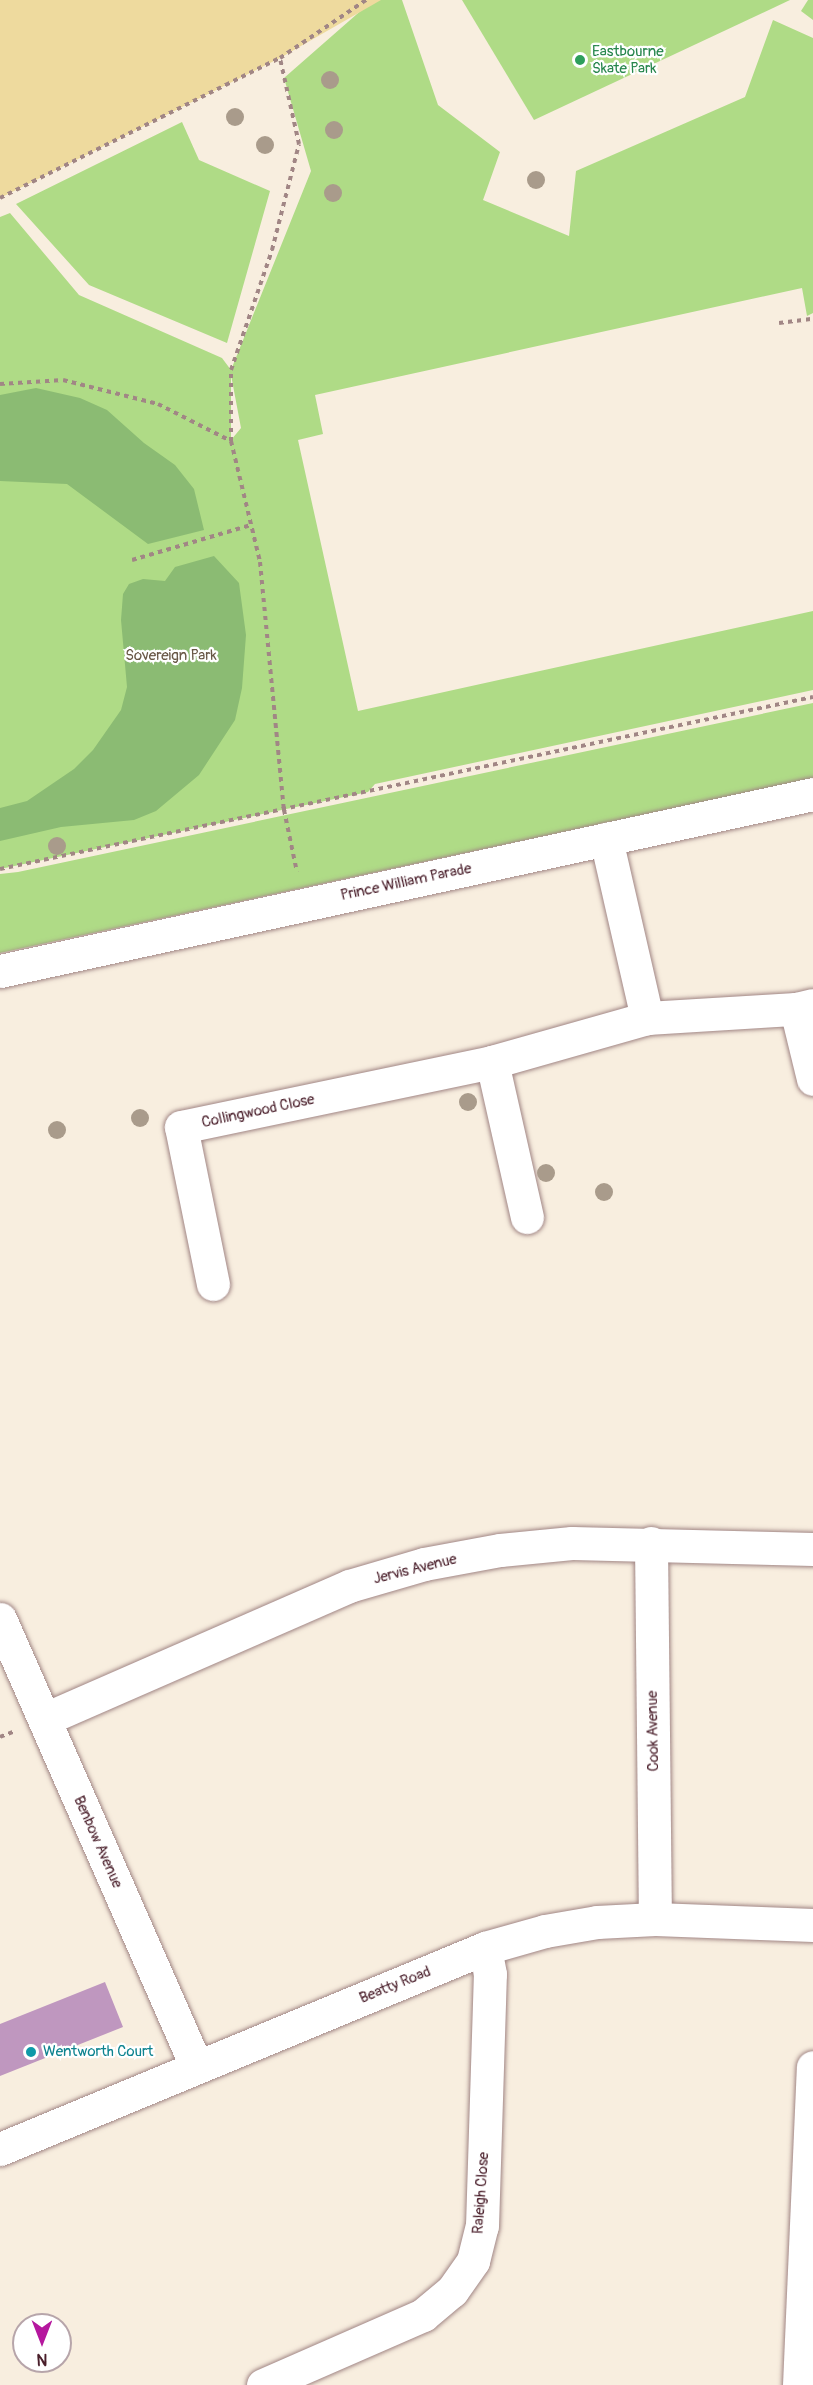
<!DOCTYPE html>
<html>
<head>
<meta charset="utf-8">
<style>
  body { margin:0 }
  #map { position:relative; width:813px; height:2385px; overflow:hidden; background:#f8eedf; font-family:Pangolin,sans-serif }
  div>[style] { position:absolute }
  .green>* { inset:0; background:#afdb86 }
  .forest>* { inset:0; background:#8bbb73 }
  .sand>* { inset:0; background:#eeda9e }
  .building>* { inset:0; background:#bf97bf }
  .path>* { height:4px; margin-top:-2px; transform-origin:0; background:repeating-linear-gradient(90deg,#a18685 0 4.5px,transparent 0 9px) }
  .roads { filter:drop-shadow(0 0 2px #a18685) drop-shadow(0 0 2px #a18685) }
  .minor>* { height:33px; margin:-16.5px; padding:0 16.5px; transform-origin:16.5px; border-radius:16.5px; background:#fff }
  .trees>* { width:18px; height:18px; margin:-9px; border-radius:50%; background:#a99b8b }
  .dots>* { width:16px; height:16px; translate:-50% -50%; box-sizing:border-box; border:3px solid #fff; border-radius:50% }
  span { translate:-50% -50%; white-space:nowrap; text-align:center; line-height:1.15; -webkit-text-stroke:4.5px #fff; paint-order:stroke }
  .leisure-label { font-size:15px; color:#27864d }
  .left { translate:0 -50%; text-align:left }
  .park-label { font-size:15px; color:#685746 }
  .street-label { font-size:15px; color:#4a1f2b }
  .culture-label { font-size:15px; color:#0d838f }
  .north { position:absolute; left:12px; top:2313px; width:60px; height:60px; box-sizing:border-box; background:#fff; border:2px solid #b7a5aa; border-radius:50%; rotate:180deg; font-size:16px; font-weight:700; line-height:24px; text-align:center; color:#4a1f2b }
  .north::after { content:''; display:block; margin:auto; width:21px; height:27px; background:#b5179e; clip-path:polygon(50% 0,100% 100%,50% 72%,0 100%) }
</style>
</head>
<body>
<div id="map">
  <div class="green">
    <i style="clip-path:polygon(evenodd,373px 0,402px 0,438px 105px,500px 152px,483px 200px,569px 236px,576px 171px,745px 97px,773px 20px,813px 38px,813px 313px,807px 316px,802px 288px,315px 395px,323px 434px,298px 440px,358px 711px,813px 611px,813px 690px,375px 784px,368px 792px,0 869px,0 217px,10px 213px,79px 295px,222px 358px,231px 370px,311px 171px,284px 78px,373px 0,231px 375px,241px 428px,231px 440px,231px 375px)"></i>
    <i style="clip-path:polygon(462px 0,790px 0,534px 120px)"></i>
    <i style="clip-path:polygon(808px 0,813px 0,813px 20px,801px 11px)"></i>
    <i style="clip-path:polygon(182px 122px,199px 160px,270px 191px,227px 343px,89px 285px,16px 204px)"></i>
    <i style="clip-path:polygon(813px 703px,813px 778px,0 953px,0 874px,18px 872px)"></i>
  </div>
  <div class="forest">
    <i style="clip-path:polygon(36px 388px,80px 398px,107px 410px,144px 443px,175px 465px,194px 489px,204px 530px,148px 544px,67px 484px,0 481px,0 395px)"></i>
    <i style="clip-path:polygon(214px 556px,239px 583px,246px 635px,242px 688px,235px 720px,199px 775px,156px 811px,134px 820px,61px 827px,0 841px,0 808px,27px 801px,74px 769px,93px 750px,121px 710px,127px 687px,121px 620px,123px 594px,129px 584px,143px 579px,165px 581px,175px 567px)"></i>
  </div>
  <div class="sand">
    <i style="clip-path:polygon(0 0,381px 0,280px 58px,0 198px)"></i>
  </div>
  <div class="building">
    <i style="clip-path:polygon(105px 1982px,123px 2027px,0 2076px,0 2024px)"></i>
  </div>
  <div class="path">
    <i style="left:0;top:198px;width:313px;rotate:-26.6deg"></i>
    <i style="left:280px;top:58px;width:104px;rotate:-34deg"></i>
    <i style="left:779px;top:323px;width:34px;rotate:-7deg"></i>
    <i style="left:0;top:384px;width:63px;rotate:-3.6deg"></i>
    <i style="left:63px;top:380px;width:98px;rotate:14.2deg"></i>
    <i style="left:158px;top:404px;width:82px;rotate:26.9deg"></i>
    <i style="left:231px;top:441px;width:124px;rotate:76.5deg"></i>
    <i style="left:260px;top:562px;width:249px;rotate:84.5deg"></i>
    <i style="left:284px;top:810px;width:63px;rotate:78.2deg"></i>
    <i style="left:231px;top:441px;width:71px;rotate:-90deg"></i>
    <i style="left:231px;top:370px;width:127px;rotate:-71.1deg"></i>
    <i style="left:272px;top:250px;width:109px;rotate:-75.7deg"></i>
    <i style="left:299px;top:144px;width:88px;rotate:-102.5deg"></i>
    <i style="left:132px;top:560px;width:124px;rotate:-16.4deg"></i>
    <i style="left:0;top:869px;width:831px;rotate:-11.95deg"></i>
    <i style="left:0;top:1737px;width:14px;rotate:-21deg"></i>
  </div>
  <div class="roads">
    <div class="minor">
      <i style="left:606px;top:839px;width:184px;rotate:77.1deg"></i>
      <i style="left:0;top:971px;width:832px;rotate:-12.28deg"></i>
      <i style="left:796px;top:1009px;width:72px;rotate:76.3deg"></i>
      <i style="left:492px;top:1062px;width:159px;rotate:77.3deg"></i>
      <i style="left:213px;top:1284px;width:160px;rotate:-101.5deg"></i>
      <i style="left:181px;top:1127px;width:318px;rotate:-11.8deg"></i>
      <i style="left:492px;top:1062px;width:161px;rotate:-15.8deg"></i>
      <i style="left:647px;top:1018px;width:149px;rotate:-3.5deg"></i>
      <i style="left:796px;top:1009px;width:17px;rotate:-13deg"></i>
      <i style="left:651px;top:1543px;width:376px;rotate:89.4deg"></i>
      <i style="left:0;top:1619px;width:488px;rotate:66.3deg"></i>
      <i style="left:45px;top:1719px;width:332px;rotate:-23.6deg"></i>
      <i style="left:349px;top:1586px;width:78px;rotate:-16.3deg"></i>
      <i style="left:424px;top:1564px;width:77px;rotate:-10.4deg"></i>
      <i style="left:500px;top:1550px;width:72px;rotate:-5.6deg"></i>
      <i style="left:572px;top:1543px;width:241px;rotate:1.4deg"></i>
      <i style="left:0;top:2149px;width:525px;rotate:-22.51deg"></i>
      <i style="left:485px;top:1948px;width:62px;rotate:-15.8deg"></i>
      <i style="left:545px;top:1931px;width:53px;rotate:-9.8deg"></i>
      <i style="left:597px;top:1922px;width:58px;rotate:-3deg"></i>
      <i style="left:655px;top:1919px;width:158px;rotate:2.2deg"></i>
      <i style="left:263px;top:2385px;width:175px;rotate:-23.6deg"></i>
      <i style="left:423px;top:2315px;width:38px;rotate:-40deg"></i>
      <i style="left:452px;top:2291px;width:37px;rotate:-55deg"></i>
      <i style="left:473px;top:2261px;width:36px;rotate:-76deg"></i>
      <i style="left:482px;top:2226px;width:252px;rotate:-88.2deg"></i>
      <i style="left:490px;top:1974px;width:26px;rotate:-101deg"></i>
      <i style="left:799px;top:2385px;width:318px;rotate:-87.5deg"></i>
    </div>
  </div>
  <div class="trees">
    <i style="left:330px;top:80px"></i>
    <i style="left:235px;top:117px"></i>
    <i style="left:334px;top:130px"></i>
    <i style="left:265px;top:145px"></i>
    <i style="left:536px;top:180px"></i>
    <i style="left:333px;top:193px"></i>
    <i style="left:57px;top:846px"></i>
    <i style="left:468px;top:1102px"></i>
    <i style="left:140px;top:1118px"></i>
    <i style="left:57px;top:1130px"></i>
    <i style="left:546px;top:1173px"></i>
    <i style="left:604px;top:1192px"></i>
  </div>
  <div class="dots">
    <i style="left:580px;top:60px;background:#2e9e5b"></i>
    <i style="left:31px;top:2052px;background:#0f9aa8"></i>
  </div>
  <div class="leisure-label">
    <span class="left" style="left:592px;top:60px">Eastbourne<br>Skate Park</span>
  </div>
  <div class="park-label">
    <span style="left:171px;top:656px">Sovereign Park</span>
  </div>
  <div class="street-label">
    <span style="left:406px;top:882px;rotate:-12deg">Prince William Parade</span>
    <span style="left:258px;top:1111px;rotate:-12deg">Collingwood Close</span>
    <span style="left:415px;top:1569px;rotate:-14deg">Jervis Avenue</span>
    <span style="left:653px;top:1731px;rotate:-91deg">Cook Avenue</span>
    <span style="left:98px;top:1842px;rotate:66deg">Benbow Avenue</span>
    <span style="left:395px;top:1985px;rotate:-22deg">Beatty Road</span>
    <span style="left:481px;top:2193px;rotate:-86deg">Raleigh Close</span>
  </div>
  <div class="culture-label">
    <span class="left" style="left:43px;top:2052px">Wentworth Court</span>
  </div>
  <div class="north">N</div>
</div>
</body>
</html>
